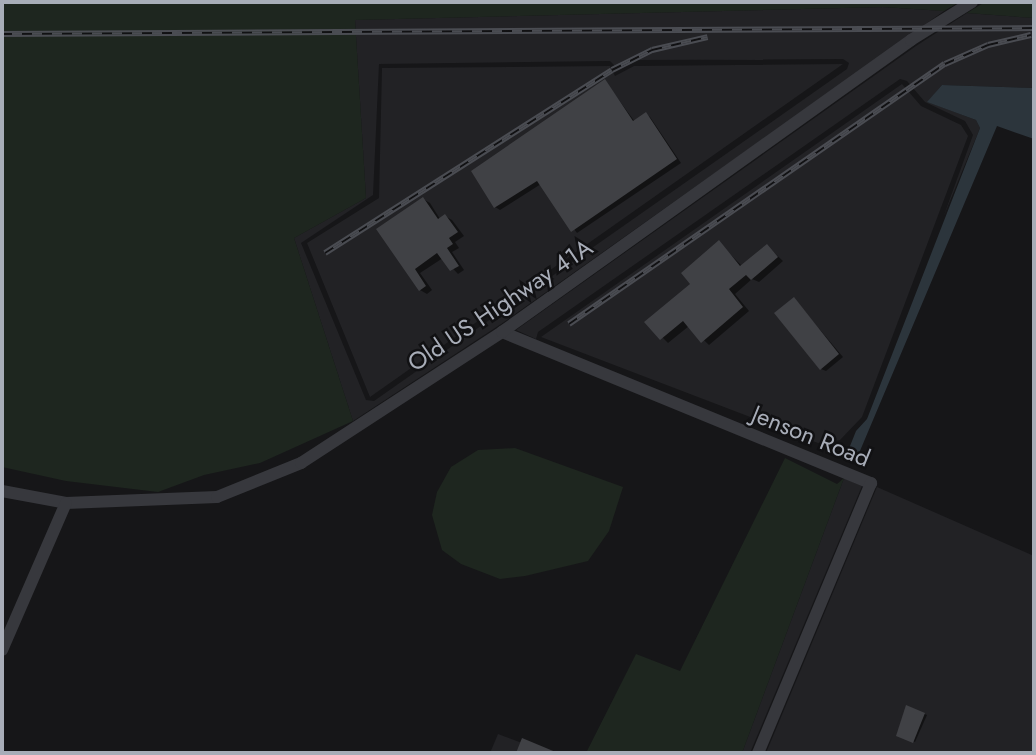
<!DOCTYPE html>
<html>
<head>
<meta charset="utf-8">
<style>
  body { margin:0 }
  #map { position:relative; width:1036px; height:755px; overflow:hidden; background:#161618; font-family:Jost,sans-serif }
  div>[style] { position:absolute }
  .built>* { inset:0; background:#222225 }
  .green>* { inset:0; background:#1e261f }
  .water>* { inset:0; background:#2c353c }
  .shadow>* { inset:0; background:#0007 }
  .building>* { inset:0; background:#404145 }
  .minor>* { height:12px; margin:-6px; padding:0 6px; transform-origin:6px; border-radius:6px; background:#37383d }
  .rail>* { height:6px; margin-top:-3px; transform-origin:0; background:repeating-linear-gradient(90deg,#111113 0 10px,#4a4c52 0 20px); box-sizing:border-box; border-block:2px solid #4a4c52 }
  span { translate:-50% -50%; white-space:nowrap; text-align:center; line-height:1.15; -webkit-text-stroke:5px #111113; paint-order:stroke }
  .street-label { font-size:24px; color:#a8adb8 }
  .frame { position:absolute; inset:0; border:4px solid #a8adb8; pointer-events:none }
</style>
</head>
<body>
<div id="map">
  <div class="built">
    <i style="clip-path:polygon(evenodd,883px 7px,944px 11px,501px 324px,353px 421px,294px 238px,366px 198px,355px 20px,883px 7px,843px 59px,849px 63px,847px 69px,374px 401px,366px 400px,301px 243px,373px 195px,379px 64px,610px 61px,617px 68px,634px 60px,843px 59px)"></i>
    <i style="clip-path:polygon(967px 13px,1034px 18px,1034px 88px,942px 85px,928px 102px,976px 120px,980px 128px,943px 218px,973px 135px,965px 121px,925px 102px,907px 81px,900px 79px,538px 332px,536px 339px,516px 330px,916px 46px)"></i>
    <i style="clip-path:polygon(843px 64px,370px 397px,307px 243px,379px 198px,382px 68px,610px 66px,615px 76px,634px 66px)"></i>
    <i style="clip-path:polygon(902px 84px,921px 106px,961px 125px,968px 136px,862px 417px,840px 440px,818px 443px,541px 337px)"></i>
    <i style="clip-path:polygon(844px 478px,862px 486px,750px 753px,742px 753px)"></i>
    <i style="clip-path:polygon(877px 487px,1034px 556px,1034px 753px,766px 753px)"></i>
    <i style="clip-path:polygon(498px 734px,549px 753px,490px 753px)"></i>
  </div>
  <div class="green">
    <i style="clip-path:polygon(2px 2px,959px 2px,944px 11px,883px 7px,355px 20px,366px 198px,294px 238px,353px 421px,260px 463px,204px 475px,158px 492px,66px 481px,2px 467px)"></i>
    <i style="clip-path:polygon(985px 2px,1034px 2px,1034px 18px,967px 13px)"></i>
    <i style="clip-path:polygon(515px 448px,623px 487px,609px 531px,588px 561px,525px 576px,500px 579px,461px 564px,442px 550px,432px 515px,437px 492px,451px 467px,478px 450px)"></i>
    <i style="clip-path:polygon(785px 458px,837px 484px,844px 478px,742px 753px,586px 753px,636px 654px,680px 671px)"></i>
  </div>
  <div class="water">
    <i style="clip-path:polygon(942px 85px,1034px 88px,1034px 139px,997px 126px,857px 458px,846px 456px,856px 431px,867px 419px,980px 128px,976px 120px,927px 102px)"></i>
  </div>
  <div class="shadow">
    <i style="clip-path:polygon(605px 81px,635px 122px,646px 114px,650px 117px,681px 163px,577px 233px,541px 184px,500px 210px,495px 207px)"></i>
    <i style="clip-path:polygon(423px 199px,430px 203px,440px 219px,445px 216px,452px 220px,464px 236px,455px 242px,459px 248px,452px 252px,464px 270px,458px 274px,443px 258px,420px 273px,432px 290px,427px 294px,420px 290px,379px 230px)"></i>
    <i style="clip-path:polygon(719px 243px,742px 266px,767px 246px,783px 261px,759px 282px,752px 279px,735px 294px,749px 311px,709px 345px,689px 326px,668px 343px,647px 322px,692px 284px)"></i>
    <i style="clip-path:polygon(794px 299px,843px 357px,826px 371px,821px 369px)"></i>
    <i style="clip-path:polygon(908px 707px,927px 715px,915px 742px,899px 735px)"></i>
  </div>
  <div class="building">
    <i style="clip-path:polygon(605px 79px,633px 121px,646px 112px,677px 159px,571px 232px,537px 181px,494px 208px,471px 171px)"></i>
    <i style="clip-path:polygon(423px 197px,438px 219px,445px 214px,458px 232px,449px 238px,453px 244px,447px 248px,459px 266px,450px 271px,437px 253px,415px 269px,426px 286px,419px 291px,376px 229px)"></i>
    <i style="clip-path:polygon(719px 240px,740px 266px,767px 244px,778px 257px,751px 280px,746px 275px,729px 289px,743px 307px,701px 343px,683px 321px,660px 340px,644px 322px,690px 284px,681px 273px)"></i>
    <i style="clip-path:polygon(794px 297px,839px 354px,820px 370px,774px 313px)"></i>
    <i style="clip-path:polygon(906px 705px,925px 713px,913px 743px,896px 736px)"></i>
    <i style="clip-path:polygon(522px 738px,558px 753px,516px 753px)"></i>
  </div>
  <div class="minor">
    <i style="left:502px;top:332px;width:399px;rotate:22.3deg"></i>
    <i style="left:871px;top:483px;width:293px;rotate:112.7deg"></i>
    <i style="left:2px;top:491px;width:65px;rotate:10.6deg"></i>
    <i style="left:66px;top:503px;width:151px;rotate:-2.3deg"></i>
    <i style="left:217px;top:497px;width:91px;rotate:-22deg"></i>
    <i style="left:301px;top:463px;width:240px;rotate:-33.1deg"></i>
    <i style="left:502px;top:332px;width:503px;rotate:-35.52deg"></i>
    <i style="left:911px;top:40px;width:72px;rotate:-31.9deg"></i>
    <i style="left:2px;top:650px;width:160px;rotate:-66.5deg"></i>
  </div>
  <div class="rail">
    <i style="left:2px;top:34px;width:1032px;rotate:-0.33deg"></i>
    <i style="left:325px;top:253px;width:340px;rotate:-32.5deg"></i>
    <i style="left:612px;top:70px;width:45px;rotate:-26.6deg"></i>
    <i style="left:652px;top:50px;width:57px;rotate:-13.1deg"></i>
    <i style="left:569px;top:324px;width:457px;rotate:-34.7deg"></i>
    <i style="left:945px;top:64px;width:47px;rotate:-23.8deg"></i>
    <i style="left:988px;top:45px;width:44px;rotate:-13.1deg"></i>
  </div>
  <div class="street-label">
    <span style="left:500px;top:305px;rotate:-34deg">Old US Highway 41A</span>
    <span style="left:811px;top:436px;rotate:22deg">Jenson Road</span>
  </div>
  <div class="frame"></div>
</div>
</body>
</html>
